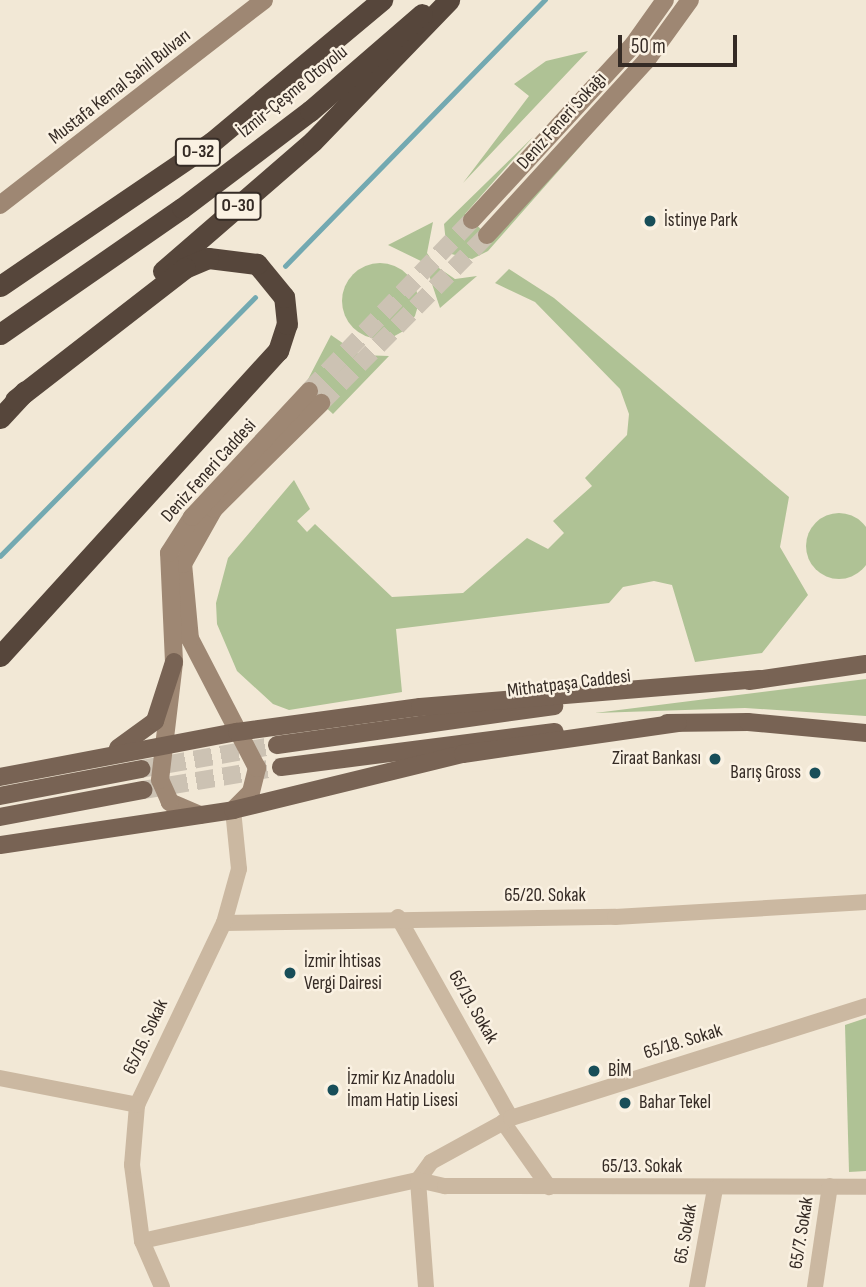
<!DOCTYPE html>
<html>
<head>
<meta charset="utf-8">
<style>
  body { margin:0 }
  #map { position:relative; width:866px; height:1287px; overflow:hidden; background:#f2e8d6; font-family:"Sofia Sans Condensed",sans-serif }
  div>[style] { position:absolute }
  .green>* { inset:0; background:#afc295 }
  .round { border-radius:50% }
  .stream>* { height:4.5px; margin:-2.25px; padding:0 2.25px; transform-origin:2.25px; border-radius:2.25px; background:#73a9b1 }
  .secondary-tunnel>* { height:18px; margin-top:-9px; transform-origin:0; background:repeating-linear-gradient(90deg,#ccc2b3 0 18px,transparent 0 27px) }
  .primary-tunnel>* { height:18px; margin-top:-9px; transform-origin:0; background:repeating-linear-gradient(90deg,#ccc2b3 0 18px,transparent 0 27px) }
  .street>* { height:16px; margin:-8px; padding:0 8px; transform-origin:8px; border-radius:8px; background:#cbb8a1 }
  .secondary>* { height:18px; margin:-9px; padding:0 9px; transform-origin:9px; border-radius:9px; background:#9e8773 }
  .primary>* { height:18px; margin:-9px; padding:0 9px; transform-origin:9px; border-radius:9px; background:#786354 }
  .highway>* { height:21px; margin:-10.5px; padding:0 10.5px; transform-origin:10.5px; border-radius:10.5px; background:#56463b }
  .dots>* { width:19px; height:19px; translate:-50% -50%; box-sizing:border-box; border:4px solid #faf1e2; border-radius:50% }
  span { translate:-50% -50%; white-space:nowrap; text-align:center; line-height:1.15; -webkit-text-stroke:5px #faf1e2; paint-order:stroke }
  .shield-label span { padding:2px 5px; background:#faf1e2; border:2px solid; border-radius:5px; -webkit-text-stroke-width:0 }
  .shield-label { font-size:18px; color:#352b25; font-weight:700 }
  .street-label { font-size:19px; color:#352b25 }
  .poi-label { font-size:19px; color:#352b25 }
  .left { translate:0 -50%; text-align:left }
  .right { translate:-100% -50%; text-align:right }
  .scale { position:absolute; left:618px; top:35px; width:119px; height:32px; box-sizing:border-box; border:4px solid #352b25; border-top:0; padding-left:9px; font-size:21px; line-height:24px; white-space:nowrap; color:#352b25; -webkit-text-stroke:5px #faf1e2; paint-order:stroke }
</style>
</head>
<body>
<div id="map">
  <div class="green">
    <i style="clip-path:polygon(588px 51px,463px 183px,529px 96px,514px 84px,546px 61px)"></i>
    <i style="clip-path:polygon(533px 137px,465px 214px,487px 235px,584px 142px,488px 251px,472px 259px,447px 253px,444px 224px)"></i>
    <i style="clip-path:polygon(433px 222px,427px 253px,436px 266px,455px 279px,477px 276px,440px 308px,425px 263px,388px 245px)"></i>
    <i class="round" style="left:342px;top:263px;width:76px;height:76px"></i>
    <i style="clip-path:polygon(509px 269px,554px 298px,789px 497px,780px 547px,808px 595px,762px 653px,695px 662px,672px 585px,654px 581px,623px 587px,609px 603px,396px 629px,402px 692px,289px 710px,273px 704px,237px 671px,217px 624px,216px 603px,228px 558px,294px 480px,310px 509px,297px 521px,307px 532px,315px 524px,392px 597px,463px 593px,527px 538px,548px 549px,564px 533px,553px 521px,592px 486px,585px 478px,627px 435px,629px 414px,620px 389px,535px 302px,495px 283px)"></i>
    <i style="clip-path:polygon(331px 335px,360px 355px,389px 356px,333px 414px,304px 387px)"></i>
    <i class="round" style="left:806px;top:513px;width:66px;height:66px"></i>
    <i style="clip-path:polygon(866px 679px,866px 716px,745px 708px,595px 713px)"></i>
    <i style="clip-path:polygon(866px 1018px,866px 1171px,849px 1172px,845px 1025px)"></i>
  </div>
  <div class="stream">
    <i style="left:285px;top:266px;width:372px;rotate:-45.7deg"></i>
    <i style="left:0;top:556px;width:363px;rotate:-45.4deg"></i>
  </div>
  <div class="secondary-tunnel">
    <i style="left:309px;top:391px;width:236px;rotate:-46.4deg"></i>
    <i style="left:321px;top:403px;width:236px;rotate:-45.3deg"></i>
  </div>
  <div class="primary-tunnel">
    <i style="left:141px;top:769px;width:138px;rotate:-10deg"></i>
    <i style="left:143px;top:790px;width:140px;rotate:-9.5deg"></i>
  </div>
  <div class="street">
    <i style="left:398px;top:917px;width:231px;rotate:60.7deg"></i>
    <i style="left:224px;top:923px;width:391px;rotate:-0.9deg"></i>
    <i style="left:615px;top:917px;width:251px;rotate:-3.4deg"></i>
    <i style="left:0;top:1078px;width:140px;rotate:11.1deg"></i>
    <i style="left:503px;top:1122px;width:80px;rotate:54.7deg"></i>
    <i style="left:142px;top:1241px;width:283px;rotate:-12.5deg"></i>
    <i style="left:418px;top:1180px;width:22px;rotate:-54deg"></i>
    <i style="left:431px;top:1162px;width:91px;rotate:-28.8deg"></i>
    <i style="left:511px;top:1118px;width:372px;rotate:-17.5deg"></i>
    <i style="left:162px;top:1287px;width:50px;rotate:-113.5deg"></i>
    <i style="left:142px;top:1241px;width:77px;rotate:-97.5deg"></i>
    <i style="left:132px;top:1165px;width:60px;rotate:-85.2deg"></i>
    <i style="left:137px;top:1105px;width:202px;rotate:-64.5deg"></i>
    <i style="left:224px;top:923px;width:56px;rotate:-74.5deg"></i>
    <i style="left:239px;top:869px;width:59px;rotate:-95.8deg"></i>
    <i style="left:426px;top:1287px;width:107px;rotate:-94.3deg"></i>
    <i style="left:418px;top:1180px;width:28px;rotate:13deg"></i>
    <i style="left:445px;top:1186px;width:421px;rotate:0.1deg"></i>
    <i style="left:697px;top:1287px;width:100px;rotate:-79.6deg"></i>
    <i style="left:815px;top:1287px;width:102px;rotate:-81.6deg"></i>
  </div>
  <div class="secondary">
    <i style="left:0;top:205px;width:334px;rotate:-37.8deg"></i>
    <i style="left:472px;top:220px;width:238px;rotate:-47.4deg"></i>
    <i style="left:633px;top:45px;width:55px;rotate:-54.6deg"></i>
    <i style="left:487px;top:235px;width:236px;rotate:-47.6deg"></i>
    <i style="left:646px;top:61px;width:75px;rotate:-54.2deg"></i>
    <i style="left:233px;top:810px;width:25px;rotate:-45deg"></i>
    <i style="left:251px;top:792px;width:25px;rotate:-76deg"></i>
    <i style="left:257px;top:768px;width:145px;rotate:-117.4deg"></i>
    <i style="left:190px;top:639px;width:75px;rotate:-95.3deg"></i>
    <i style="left:183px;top:564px;width:63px;rotate:-60.6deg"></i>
    <i style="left:214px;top:509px;width:151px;rotate:-44.7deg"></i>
    <i style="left:200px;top:815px;width:33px;rotate:-157deg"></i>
    <i style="left:170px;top:802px;width:24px;rotate:-114deg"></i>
    <i style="left:160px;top:780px;width:119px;rotate:-83.2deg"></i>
    <i style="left:174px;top:662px;width:109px;rotate:-92.6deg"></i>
    <i style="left:169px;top:553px;width:43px;rotate:-57.4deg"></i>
    <i style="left:192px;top:517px;width:172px;rotate:-47.1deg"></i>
  </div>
  <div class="primary">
    <i style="left:749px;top:681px;width:118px;rotate:-8.3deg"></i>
    <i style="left:667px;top:723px;width:81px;rotate:-0.7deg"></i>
    <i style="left:748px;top:722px;width:119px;rotate:5.3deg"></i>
    <i style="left:277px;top:745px;width:280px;rotate:-8deg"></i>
    <i style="left:118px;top:748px;width:46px;rotate:-36.1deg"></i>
    <i style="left:155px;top:721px;width:62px;rotate:-72.1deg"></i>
    <i style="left:281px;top:767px;width:276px;rotate:-7.3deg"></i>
    <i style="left:0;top:777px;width:241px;rotate:-10.8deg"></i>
    <i style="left:237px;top:732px;width:185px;rotate:-7.8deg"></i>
    <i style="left:420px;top:707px;width:341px;rotate:-4.7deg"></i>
    <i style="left:0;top:796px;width:144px;rotate:-10.8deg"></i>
    <i style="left:0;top:817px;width:146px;rotate:-10.7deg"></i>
    <i style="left:0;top:845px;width:236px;rotate:-8.5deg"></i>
    <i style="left:233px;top:810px;width:237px;rotate:-13.7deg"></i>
    <i style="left:463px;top:754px;width:217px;rotate:-8.2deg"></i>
  </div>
  <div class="highway">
    <i style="left:163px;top:271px;width:198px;rotate:-40.9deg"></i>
    <i style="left:313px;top:141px;width:196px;rotate:-46deg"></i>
    <i style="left:0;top:286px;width:256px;rotate:-34.2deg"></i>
    <i style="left:212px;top:142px;width:222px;rotate:-39.9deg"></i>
    <i style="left:0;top:334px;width:221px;rotate:-34.7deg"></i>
    <i style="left:182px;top:208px;width:161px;rotate:-37.2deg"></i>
    <i style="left:310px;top:111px;width:148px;rotate:-40.9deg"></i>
    <i style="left:0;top:418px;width:37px;rotate:-47deg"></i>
    <i style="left:0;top:656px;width:413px;rotate:-47.7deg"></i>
    <i style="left:278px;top:351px;width:28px;rotate:-72deg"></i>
    <i style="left:287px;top:324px;width:27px;rotate:-96deg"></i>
    <i style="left:284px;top:297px;width:43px;rotate:-129.3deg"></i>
    <i style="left:257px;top:264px;width:49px;rotate:-173deg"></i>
    <i style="left:208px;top:258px;width:25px;rotate:157deg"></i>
    <i style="left:185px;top:268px;width:215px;rotate:142.2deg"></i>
  </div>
  <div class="dots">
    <i style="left:650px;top:221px;background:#184e59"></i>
    <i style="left:715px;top:759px;background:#184e59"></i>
    <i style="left:815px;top:773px;background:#184e59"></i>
    <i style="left:290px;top:973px;background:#184e59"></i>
    <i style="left:594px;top:1071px;background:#184e59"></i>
    <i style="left:333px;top:1090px;background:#184e59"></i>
    <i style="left:625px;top:1103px;background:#184e59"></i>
  </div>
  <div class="shield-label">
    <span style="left:198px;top:152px">O-32</span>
    <span style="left:238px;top:206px">O-30</span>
  </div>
  <div class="street-label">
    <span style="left:120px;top:87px;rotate:-38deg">Mustafa Kemal Sahil Bulvarı</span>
    <span style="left:293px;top:92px;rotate:-39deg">İzmir-Çeşme Otoyolu</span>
    <span style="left:562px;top:121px;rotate:-48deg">Deniz Feneri Sokağı</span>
    <span style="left:209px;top:471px;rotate:-48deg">Deniz Feneri Caddesi</span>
    <span style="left:569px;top:684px;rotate:-7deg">Mithatpaşa Caddesi</span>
    <span style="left:545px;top:896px">65/20. Sokak</span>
    <span style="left:473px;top:1007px;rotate:60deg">65/19. Sokak</span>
    <span style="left:146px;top:1037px;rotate:-65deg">65/16. Sokak</span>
    <span style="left:683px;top:1042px;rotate:-17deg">65/18. Sokak</span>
    <span style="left:642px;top:1167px">65/13. Sokak</span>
    <span style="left:802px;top:1233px;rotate:-81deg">65/7. Sokak</span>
    <span style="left:686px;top:1234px;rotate:-80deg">65. Sokak</span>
  </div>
  <div class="poi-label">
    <span class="left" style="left:664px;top:221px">İstinye Park</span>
    <span class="right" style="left:701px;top:759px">Ziraat Bankası</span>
    <span class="right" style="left:801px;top:773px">Barış Gross</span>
    <span class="left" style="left:304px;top:973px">İzmir İhtisas<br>Vergi Dairesi</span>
    <span class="left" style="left:608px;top:1071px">BİM</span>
    <span class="left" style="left:347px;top:1090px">İzmir Kız Anadolu<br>İmam Hatip Lisesi</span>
    <span class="left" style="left:639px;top:1103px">Bahar Tekel</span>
  </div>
  <div class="scale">50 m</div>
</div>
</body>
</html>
